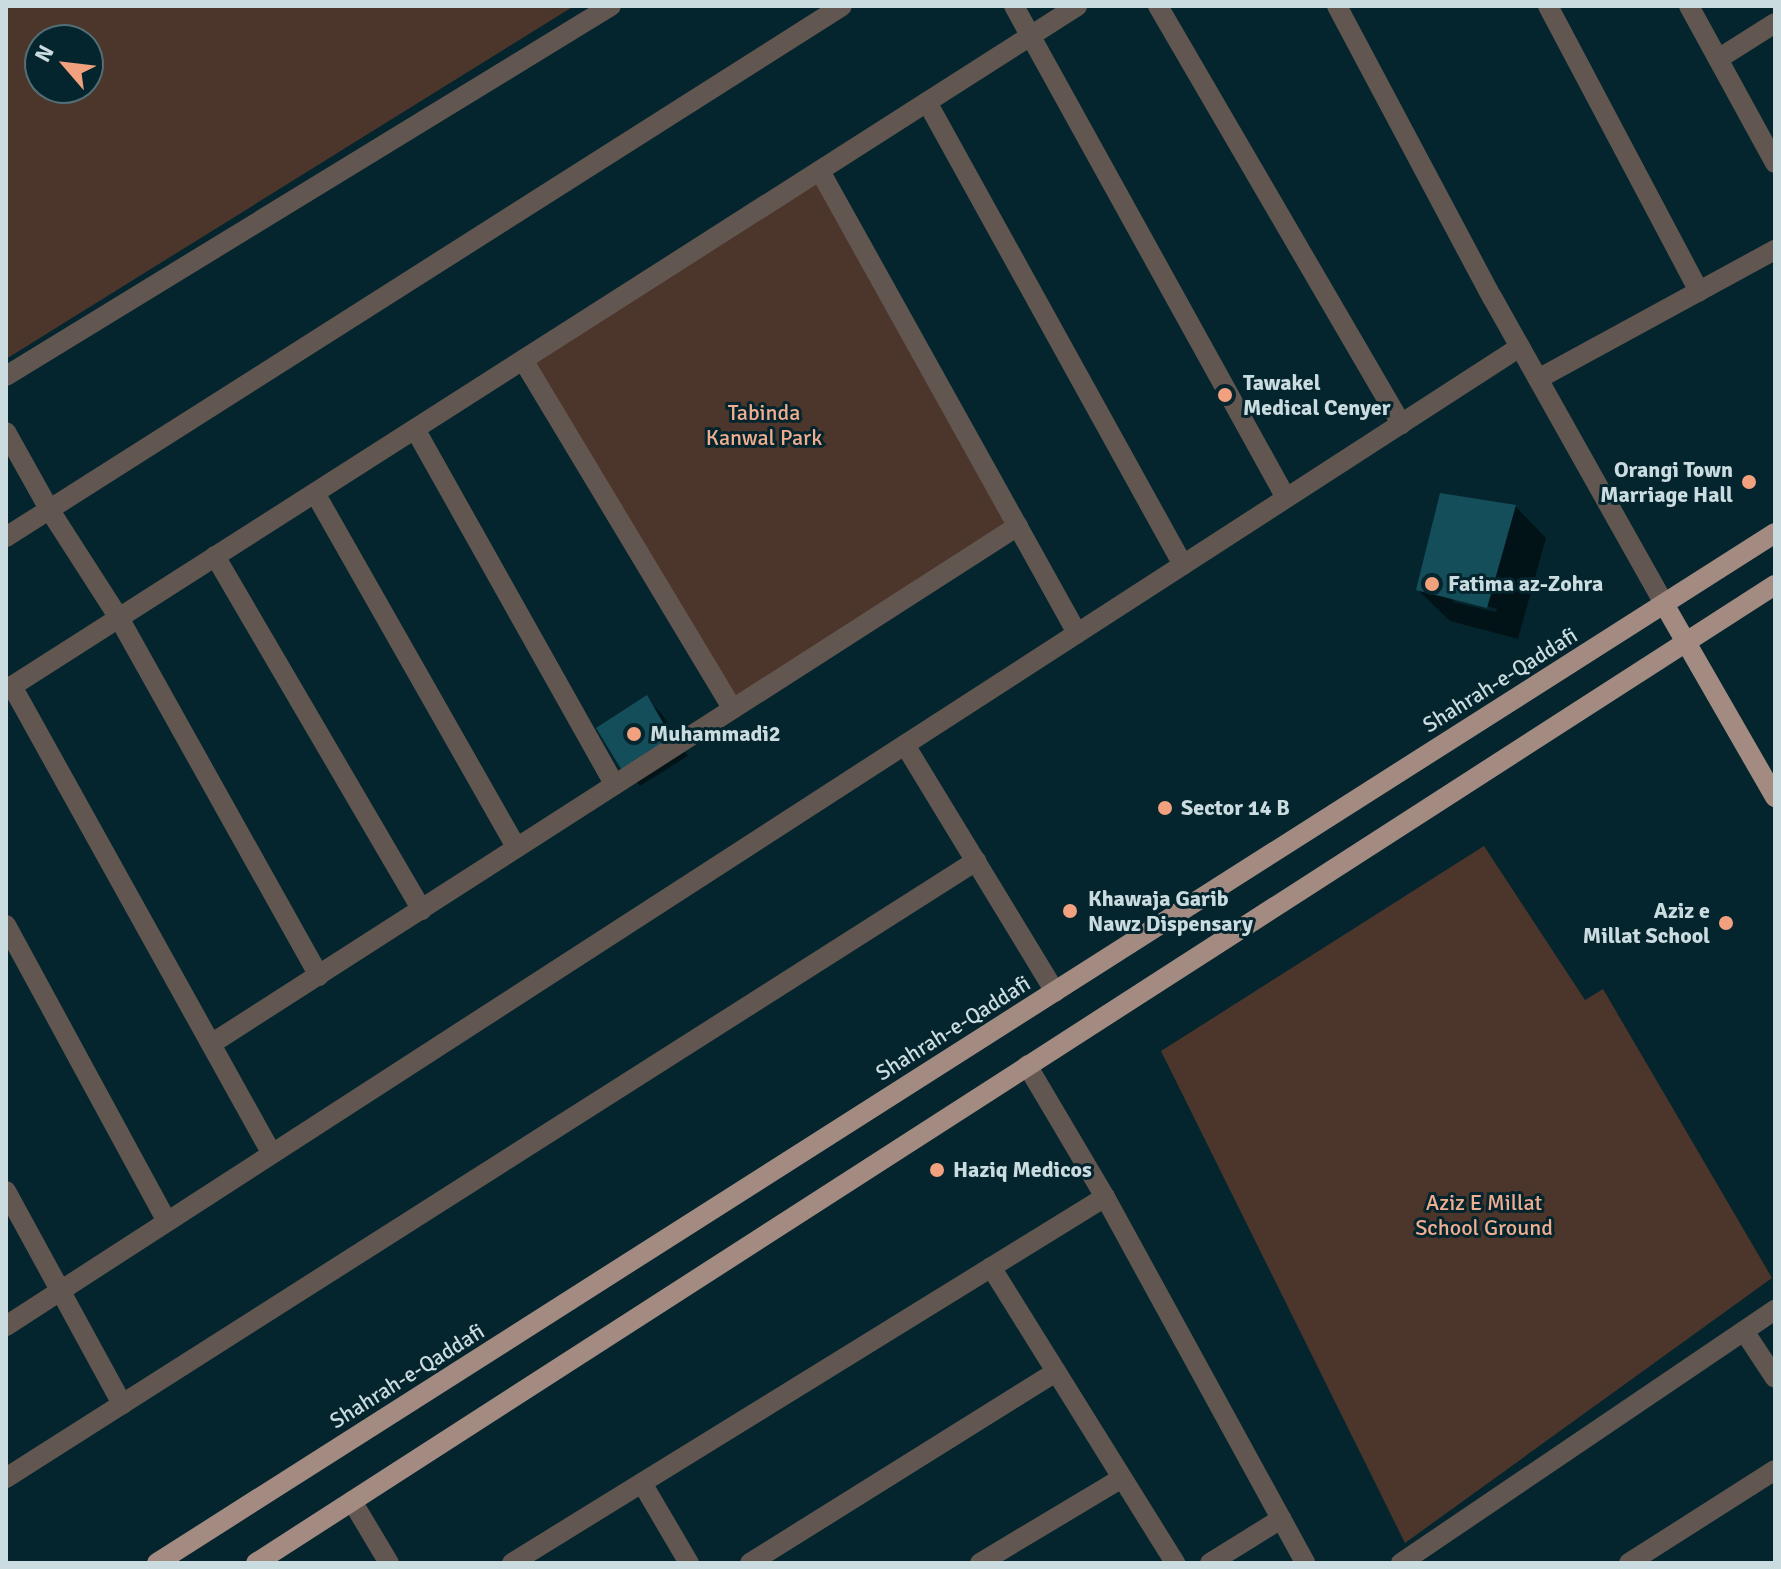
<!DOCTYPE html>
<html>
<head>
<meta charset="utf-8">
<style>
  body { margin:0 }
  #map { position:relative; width:1781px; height:1569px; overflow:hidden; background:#04252d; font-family:Signika,sans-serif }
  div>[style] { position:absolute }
  .green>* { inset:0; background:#4c352b }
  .shadow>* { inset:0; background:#0007 }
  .building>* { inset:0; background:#154e5b }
  .minor>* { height:20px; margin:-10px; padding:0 10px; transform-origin:10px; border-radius:10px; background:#625651 }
  .major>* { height:20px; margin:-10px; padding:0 10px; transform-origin:10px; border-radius:10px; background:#a48b81 }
  .dots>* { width:22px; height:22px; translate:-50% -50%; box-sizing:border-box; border:4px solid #04252d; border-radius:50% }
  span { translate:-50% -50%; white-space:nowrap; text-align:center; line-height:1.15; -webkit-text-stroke:6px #04252d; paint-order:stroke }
  .poi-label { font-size:22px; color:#cadce0; font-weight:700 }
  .left { translate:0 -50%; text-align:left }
  .right { translate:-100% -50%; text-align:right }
  .park-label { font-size:22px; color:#f1ad8f }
  .street-label { font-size:22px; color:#cadce0 }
  .frame { position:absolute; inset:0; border:8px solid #cadce0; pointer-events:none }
  .north { position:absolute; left:24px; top:24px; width:80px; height:80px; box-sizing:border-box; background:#04252d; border:2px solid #536e75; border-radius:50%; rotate:298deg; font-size:22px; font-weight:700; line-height:32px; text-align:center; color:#cadce0 }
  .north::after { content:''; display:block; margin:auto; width:28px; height:36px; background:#f1a17e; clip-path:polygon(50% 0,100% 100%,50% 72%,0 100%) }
</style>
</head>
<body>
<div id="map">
  <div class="green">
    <i style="clip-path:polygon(evenodd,6px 6px,574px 6px,6px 359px,6px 6px,40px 40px,88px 40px,88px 88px,40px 88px,40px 40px)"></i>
    <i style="clip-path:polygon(820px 171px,1018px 526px,733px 709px,523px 360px)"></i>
    <i style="clip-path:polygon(1484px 846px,1585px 1000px,1603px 989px,1772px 1278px,1405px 1543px,1161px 1051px)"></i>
  </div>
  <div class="shadow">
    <i style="clip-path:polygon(evenodd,1515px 506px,1546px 538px,1518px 639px,1450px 621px,1418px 590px,1515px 506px,1453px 597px,1497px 609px,1496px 612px,1453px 602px,1453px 597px)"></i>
    <i style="clip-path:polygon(646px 698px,662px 714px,688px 756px,640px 786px,624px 770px)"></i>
  </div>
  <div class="building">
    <i style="clip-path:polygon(1440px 493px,1516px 505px,1487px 608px,1416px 590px)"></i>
    <i style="clip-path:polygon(647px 695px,673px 740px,623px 772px,596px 728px)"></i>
  </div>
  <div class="minor">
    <i style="left:1014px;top:6px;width:562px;rotate:61.06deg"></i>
    <i style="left:1158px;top:6px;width:484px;rotate:59.8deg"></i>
    <i style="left:1337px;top:6px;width:330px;rotate:62deg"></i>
    <i style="left:1492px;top:297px;width:352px;rotate:60.7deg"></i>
    <i style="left:1548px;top:6px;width:323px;rotate:62.1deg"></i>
    <i style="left:1689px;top:6px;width:179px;rotate:61.3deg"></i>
    <i style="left:1718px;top:59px;width:67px;rotate:-32.3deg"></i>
    <i style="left:927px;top:102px;width:529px;rotate:61.06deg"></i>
    <i style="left:820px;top:171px;width:529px;rotate:60.91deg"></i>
    <i style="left:523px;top:360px;width:407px;rotate:59deg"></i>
    <i style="left:6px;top:376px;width:709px;rotate:-31.45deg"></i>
    <i style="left:1538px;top:379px;width:270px;rotate:-28.6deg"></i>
    <i style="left:415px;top:429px;width:408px;rotate:60.7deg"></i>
    <i style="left:6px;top:432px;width:88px;rotate:60.8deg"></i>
    <i style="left:49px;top:509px;width:130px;rotate:57.3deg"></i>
    <i style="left:119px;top:618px;width:410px;rotate:60.8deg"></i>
    <i style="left:315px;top:493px;width:408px;rotate:60.4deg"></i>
    <i style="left:6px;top:537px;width:990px;rotate:-32.42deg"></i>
    <i style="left:215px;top:556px;width:410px;rotate:59.7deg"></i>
    <i style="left:12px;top:686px;width:535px;rotate:60.95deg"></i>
    <i style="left:6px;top:690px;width:1271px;rotate:-32.56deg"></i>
    <i style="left:905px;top:745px;width:289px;rotate:58.7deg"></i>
    <i style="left:6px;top:925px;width:337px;rotate:61.5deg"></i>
    <i style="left:211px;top:1044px;width:959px;rotate:-32.7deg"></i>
    <i style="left:6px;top:1191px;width:243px;rotate:61.4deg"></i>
    <i style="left:1105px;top:1197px;width:417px;rotate:61.3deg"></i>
    <i style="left:991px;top:1267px;width:349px;rotate:58.1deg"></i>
    <i style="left:6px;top:1326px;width:1803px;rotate:-32.89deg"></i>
    <i style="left:1744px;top:1331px;width:56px;rotate:56.6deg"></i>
    <i style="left:6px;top:1478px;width:1150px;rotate:-32.46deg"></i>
    <i style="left:642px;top:1483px;width:93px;rotate:59.6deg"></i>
    <i style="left:352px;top:1501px;width:72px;rotate:59.2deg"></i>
    <i style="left:512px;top:1563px;width:697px;rotate:-31.68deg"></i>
    <i style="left:1105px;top:1197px;width:153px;rotate:-120.6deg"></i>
    <i style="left:750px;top:1563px;width:361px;rotate:-32deg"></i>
    <i style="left:980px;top:1563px;width:165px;rotate:-30.9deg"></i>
    <i style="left:1210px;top:1563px;width:84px;rotate:-31.8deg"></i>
    <i style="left:1401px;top:1563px;width:452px;rotate:-34.1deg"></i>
    <i style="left:1629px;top:1563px;width:173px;rotate:-32.5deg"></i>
  </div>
  <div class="major">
    <i style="left:1664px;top:604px;width:223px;rotate:60.1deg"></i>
    <i style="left:157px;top:1563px;width:1918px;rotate:-32.48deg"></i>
    <i style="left:256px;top:1563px;width:1807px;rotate:-32.78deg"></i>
  </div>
  <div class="dots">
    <i style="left:1225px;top:395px;background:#f1a17e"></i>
    <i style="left:1749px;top:482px;background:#f1a17e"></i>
    <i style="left:1432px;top:584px;background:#f1a17e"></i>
    <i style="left:634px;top:734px;background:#f1a17e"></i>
    <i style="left:1165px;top:808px;background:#f1a17e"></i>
    <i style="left:1070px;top:911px;background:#f1a17e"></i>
    <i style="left:1726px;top:923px;background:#f1a17e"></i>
    <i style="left:937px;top:1170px;background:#f1a17e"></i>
  </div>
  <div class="poi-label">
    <span class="left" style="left:1243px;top:395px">Tawakel<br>Medical Cenyer</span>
    <span class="right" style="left:1733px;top:482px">Orangi Town<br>Marriage Hall</span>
    <span class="left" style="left:1448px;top:584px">Fatima az-Zohra</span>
    <span class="left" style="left:650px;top:734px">Muhammadi2</span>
    <span class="left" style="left:1181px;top:808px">Sector 14 B</span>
    <span class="left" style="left:1088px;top:911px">Khawaja Garib<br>Nawz Dispensary</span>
    <span class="right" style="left:1710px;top:923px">Aziz e<br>Millat School</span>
    <span class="left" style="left:953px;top:1170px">Haziq Medicos</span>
  </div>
  <div class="park-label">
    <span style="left:764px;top:425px">Tabinda<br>Kanwal Park</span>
    <span style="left:1484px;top:1215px">Aziz E Millat<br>School Ground</span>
  </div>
  <div class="street-label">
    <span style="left:1500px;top:680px;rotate:-32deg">Shahrah-e-Qaddafi</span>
    <span style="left:953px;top:1028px;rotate:-32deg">Shahrah-e-Qaddafi</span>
    <span style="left:407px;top:1376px;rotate:-32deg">Shahrah-e-Qaddafi</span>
  </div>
  <div class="frame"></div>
  <div class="north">N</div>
</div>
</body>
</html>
